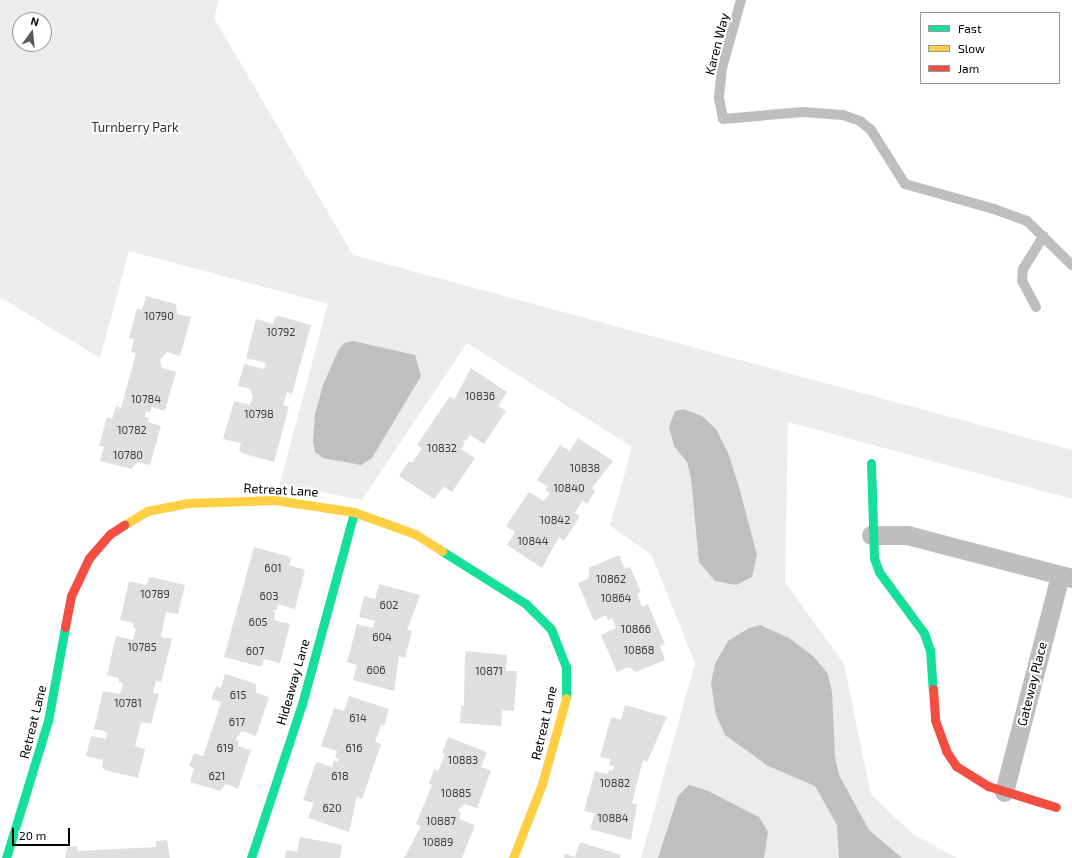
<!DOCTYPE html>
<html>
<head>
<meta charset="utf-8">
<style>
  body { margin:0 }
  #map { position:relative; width:1072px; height:858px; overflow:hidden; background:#fff; font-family:"Exo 2",sans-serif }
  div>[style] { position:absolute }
  .green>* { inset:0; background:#ececec }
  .water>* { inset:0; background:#bfbfbf }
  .building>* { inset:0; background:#dfdfdf }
  .lane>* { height:10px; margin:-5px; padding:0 5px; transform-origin:5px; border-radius:5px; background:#bebebe }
  .street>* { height:19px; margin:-9.5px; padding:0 9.5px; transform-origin:9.5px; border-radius:9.5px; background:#bebebe }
  .fast>* { height:9px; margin:-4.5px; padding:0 4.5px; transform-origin:4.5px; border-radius:4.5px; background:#16e098 }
  .slow>* { height:9px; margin:-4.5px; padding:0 4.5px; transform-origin:4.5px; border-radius:4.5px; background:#ffcf43 }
  .jam>* { height:9px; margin:-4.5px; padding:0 4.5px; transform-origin:4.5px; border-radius:4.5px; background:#f24e42 }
  span { translate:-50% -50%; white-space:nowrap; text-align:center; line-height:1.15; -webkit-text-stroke:4px #fff; paint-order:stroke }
  .number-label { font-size:11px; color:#383838 }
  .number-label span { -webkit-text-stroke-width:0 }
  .street-label { font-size:13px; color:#000 }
  .park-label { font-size:13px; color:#333 }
  .legend { position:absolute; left:920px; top:12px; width:140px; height:72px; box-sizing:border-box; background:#fff; border:1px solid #999; margin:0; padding:5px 7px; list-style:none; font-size:12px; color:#000 }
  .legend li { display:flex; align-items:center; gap:8px; height:20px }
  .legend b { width:20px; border:1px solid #999 }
  .north { position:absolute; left:12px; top:12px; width:40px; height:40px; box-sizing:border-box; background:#fff; border:1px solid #999; border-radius:50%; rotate:15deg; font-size:11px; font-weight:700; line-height:16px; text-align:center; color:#000 }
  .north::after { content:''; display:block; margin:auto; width:14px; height:18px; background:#595959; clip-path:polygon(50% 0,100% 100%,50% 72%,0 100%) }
  .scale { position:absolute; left:12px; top:828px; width:58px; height:18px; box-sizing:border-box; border:2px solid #000; border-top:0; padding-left:5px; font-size:12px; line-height:14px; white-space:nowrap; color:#000; -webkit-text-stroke:3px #fff; paint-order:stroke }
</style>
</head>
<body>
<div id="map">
  <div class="green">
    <i style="clip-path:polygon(evenodd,0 0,219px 0,214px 18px,353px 255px,1072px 450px,1072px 499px,788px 422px,785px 582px,844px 664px,871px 795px,913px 834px,957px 858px,641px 858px,695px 663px,651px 554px,610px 526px,632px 447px,467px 343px,362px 500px,316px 491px,279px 487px,328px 304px,129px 251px,100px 358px,0 297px,0 0,20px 20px,44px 20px,44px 44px,20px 44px,20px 20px)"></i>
  </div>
  <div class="water">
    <i style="clip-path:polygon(353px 341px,415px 355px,421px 376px,372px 458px,361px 465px,323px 458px,315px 452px,313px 441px,315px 414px,323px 385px,338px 351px,344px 343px)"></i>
    <i style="clip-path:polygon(683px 409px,702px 416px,716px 429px,729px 455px,739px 487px,757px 555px,752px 577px,736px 585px,715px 581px,699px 562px,691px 478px,687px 462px,674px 446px,669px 427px,675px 411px)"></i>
    <i style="clip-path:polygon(760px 625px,789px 638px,814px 657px,828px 674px,832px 692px,835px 757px,839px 775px,869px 830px,902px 858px,839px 858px,837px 825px,815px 786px,768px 766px,725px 735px,716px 715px,711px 683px,715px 664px,728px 641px,749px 628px)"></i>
    <i style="clip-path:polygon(689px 785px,708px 791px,759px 817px,768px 832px,764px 858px,658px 858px,678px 796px)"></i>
  </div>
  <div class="building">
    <i style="clip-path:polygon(146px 296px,176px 304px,177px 314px,191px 317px,180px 356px,167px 352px,160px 360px,162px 368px,176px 372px,165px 411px,152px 407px,150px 412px,146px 411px,145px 417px,149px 418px,148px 422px,161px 426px,150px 465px,138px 462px,131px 469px,100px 461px,104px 447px,99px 446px,107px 417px,112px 419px,116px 406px,121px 408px,136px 353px,131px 352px,134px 339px,129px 338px,137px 308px,142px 310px)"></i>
    <i style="clip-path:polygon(279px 316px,311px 325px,292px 394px,287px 392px,283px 405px,289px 407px,274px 462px,242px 453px,239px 450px,241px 443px,223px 439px,234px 401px,250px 405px,253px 397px,250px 389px,238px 386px,244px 364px,264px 369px,266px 363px,246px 358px,256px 319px,273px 324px,275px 317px)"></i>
    <i style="clip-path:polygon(471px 368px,507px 392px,498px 406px,506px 411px,484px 444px,470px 435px,466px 441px,462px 440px,465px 443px,461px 449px,475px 458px,452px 492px,444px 486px,434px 499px,399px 476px,409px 461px,412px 463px,422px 448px,417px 445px,450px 396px,454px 400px)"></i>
    <i style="clip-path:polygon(578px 438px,613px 461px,592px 488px,595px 491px,587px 504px,582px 501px,575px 513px,580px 516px,564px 541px,559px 537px,542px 568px,507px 545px,515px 532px,506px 526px,529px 492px,544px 501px,550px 493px,545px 490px,548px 487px,537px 480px,560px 445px,570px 451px)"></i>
    <i style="clip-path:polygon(254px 547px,287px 556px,291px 559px,289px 565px,305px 570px,295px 609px,278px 604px,276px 611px,272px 610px,275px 613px,274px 620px,290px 624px,280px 663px,264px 659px,262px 666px,258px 666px,224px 657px)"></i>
    <i style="clip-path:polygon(619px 555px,625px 569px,630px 567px,641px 592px,637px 594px,642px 607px,648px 604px,665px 644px,660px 646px,665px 660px,636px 672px,629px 667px,617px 672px,601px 635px,616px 628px,612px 618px,608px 620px,606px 615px,594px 621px,578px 583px,589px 578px,589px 568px)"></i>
    <i style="clip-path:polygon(150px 577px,185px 585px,178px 614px,166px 612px,161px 637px,172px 639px,161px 682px,156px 681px,153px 693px,159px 694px,151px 724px,141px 722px,135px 746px,145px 749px,138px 778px,105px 770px,102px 767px,103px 760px,86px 756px,91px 736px,106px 739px,107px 732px,94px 729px,103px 691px,120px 694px,123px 683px,119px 682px,119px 678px,107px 675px,116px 636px,133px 640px,136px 628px,133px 628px,134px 623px,120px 620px,129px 581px,146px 585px)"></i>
    <i style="clip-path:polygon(379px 584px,420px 595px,407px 630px,412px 631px,405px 658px,399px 656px,394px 691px,353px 680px,357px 665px,347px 662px,357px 624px,373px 628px,375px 621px,359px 617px,364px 596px,375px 599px)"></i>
    <i style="clip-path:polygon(465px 651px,507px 655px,506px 671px,517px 671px,514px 711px,502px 710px,501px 726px,460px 723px,461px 706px,464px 706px)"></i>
    <i style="clip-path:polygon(225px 674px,256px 684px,256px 693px,269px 697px,256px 736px,242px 731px,235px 740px,239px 741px,238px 746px,251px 750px,238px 789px,226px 784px,220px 791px,190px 782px,194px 768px,189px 766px,194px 753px,203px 756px,221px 702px,211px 699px,216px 686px,221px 688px)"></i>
    <i style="clip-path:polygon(349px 696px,389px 709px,384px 726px,381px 725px,375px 742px,381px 744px,362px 799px,357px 797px,349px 832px,308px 818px,314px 803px,303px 800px,316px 762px,332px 767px,334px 760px,338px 762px,339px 759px,335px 758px,337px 751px,321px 746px,334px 708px,344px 711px)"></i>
    <i style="clip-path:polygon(625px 705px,667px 717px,647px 762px,643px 760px,632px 803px,637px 804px,631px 840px,590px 829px,595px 813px,584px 811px,595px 771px,608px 774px,609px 770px,613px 771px,614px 766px,609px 765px,611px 759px,600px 757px,611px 717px,621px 720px)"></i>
    <i style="clip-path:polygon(448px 737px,487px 752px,481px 767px,491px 771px,477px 808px,465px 804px,457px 811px,461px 812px,459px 819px,475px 825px,462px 858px,404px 858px,421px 826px,416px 824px,432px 785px,429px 784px,434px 769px,438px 771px,445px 754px,442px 753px)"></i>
    <i style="clip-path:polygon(300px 837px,342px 845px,340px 858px,285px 858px,286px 850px,297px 852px)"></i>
    <i style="clip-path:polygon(167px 840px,170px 858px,65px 858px,67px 847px,77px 846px,78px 851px,97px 850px,156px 847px,156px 841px)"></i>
    <i style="clip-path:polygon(580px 842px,621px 855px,620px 858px,564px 858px,565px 854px,575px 857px)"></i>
  </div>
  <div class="lane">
    <i style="left:741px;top:0;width:71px;rotate:105.6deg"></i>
    <i style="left:722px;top:68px;width:30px;rotate:96deg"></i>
    <i style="left:719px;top:98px;width:21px;rotate:79deg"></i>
    <i style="left:723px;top:119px;width:80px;rotate:-5deg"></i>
    <i style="left:803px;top:112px;width:40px;rotate:4.3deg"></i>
    <i style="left:843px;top:115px;width:18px;rotate:19deg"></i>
    <i style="left:860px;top:121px;width:14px;rotate:39deg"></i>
    <i style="left:871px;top:130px;width:64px;rotate:57.8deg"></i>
    <i style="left:905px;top:184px;width:92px;rotate:15.7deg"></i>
    <i style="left:994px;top:209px;width:35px;rotate:20deg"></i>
    <i style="left:1027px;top:221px;width:63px;rotate:44.4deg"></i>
    <i style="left:1036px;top:307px;width:30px;rotate:-118deg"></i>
    <i style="left:1022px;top:281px;width:12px;rotate:-85deg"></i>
    <i style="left:1023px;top:269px;width:39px;rotate:-58deg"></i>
  </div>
  <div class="street">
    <i style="left:871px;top:535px;width:36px"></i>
    <i style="left:907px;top:535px;width:171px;rotate:14.6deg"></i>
    <i style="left:1004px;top:792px;width:224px;rotate:-75.5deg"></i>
  </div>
  <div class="fast">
    <i style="left:871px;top:463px;width:95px;rotate:88.2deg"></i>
    <i style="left:874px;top:558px;width:15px;rotate:70deg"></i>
    <i style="left:879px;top:572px;width:76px;rotate:53.6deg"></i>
    <i style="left:924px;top:633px;width:18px;rotate:71deg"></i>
    <i style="left:930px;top:650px;width:39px;rotate:86deg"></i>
    <i style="left:442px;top:551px;width:99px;rotate:32.2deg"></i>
    <i style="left:526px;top:604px;width:35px;rotate:45deg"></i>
    <i style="left:551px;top:629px;width:41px;rotate:68.5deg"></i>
    <i style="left:566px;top:667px;width:31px;rotate:90deg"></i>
    <i style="left:6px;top:858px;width:143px;rotate:-73deg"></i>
    <i style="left:48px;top:721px;width:96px;rotate:-79.7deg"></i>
    <i style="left:251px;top:858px;width:162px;rotate:-71.7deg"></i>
    <i style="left:302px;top:704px;width:199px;rotate:-74.8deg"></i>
  </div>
  <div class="slow">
    <i style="left:124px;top:525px;width:27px;rotate:-31deg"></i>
    <i style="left:147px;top:511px;width:42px;rotate:-11deg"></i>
    <i style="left:188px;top:503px;width:87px;rotate:-2deg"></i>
    <i style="left:275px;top:500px;width:80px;rotate:8.6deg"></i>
    <i style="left:354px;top:512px;width:65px;rotate:19.8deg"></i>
    <i style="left:415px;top:534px;width:32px;rotate:32deg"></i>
    <i style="left:513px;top:858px;width:79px;rotate:-68.6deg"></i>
    <i style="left:542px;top:784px;width:89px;rotate:-74.4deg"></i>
  </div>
  <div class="jam">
    <i style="left:65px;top:627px;width:32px;rotate:-79deg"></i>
    <i style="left:71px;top:596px;width:42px;rotate:-64.7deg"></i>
    <i style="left:89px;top:558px;width:32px;rotate:-49deg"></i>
    <i style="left:110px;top:534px;width:17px;rotate:-33deg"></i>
    <i style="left:933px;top:689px;width:31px;rotate:86deg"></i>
    <i style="left:935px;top:720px;width:33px;rotate:70deg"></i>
    <i style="left:946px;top:751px;width:18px;rotate:56deg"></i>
    <i style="left:956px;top:766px;width:38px;rotate:32deg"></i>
    <i style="left:988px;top:786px;width:71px;rotate:17.2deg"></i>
  </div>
  <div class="number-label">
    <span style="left:159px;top:316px">10790</span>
    <span style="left:281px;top:332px">10792</span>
    <span style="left:480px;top:396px">10836</span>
    <span style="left:146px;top:399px">10784</span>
    <span style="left:259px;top:414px">10798</span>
    <span style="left:132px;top:430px">10782</span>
    <span style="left:442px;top:448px">10832</span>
    <span style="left:128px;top:455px">10780</span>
    <span style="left:585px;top:468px">10838</span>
    <span style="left:569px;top:488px">10840</span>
    <span style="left:555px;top:520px">10842</span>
    <span style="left:533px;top:541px">10844</span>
    <span style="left:273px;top:568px">601</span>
    <span style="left:611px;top:579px">10862</span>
    <span style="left:155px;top:594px">10789</span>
    <span style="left:269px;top:596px">603</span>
    <span style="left:616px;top:598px">10864</span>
    <span style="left:389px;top:605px">602</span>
    <span style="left:258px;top:622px">605</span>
    <span style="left:636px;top:629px">10866</span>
    <span style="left:382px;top:637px">604</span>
    <span style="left:142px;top:647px">10785</span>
    <span style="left:639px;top:650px">10868</span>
    <span style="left:255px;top:651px">607</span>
    <span style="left:376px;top:670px">606</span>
    <span style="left:489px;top:671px">10871</span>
    <span style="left:238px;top:695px">615</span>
    <span style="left:128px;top:703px">10781</span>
    <span style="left:358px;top:718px">614</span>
    <span style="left:237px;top:722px">617</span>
    <span style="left:225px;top:748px">619</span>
    <span style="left:354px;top:748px">616</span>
    <span style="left:463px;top:760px">10883</span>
    <span style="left:217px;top:776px">621</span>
    <span style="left:340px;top:776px">618</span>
    <span style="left:615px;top:783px">10882</span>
    <span style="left:456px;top:793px">10885</span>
    <span style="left:332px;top:808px">620</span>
    <span style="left:613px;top:818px">10884</span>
    <span style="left:441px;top:821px">10887</span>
    <span style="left:438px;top:842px">10889</span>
  </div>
  <div class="street-label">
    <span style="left:717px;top:44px;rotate:-76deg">Karen Way</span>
    <span style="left:281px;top:490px;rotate:3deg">Retreat Lane</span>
    <span style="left:293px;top:682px;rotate:-74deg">Hideaway Lane</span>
    <span style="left:1032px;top:684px;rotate:-76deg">Gateway Place</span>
    <span style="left:33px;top:722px;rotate:-76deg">Retreat Lane</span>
    <span style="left:544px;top:723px;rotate:-77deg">Retreat Lane</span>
  </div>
  <div class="park-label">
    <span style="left:135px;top:127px">Turnberry Park</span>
  </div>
  <ul class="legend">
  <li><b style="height:5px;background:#16e098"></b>Fast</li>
  <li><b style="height:5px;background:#ffcf43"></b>Slow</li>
  <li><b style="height:5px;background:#f24e42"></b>Jam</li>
  </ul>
  <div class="north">N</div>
  <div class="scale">20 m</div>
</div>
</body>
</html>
